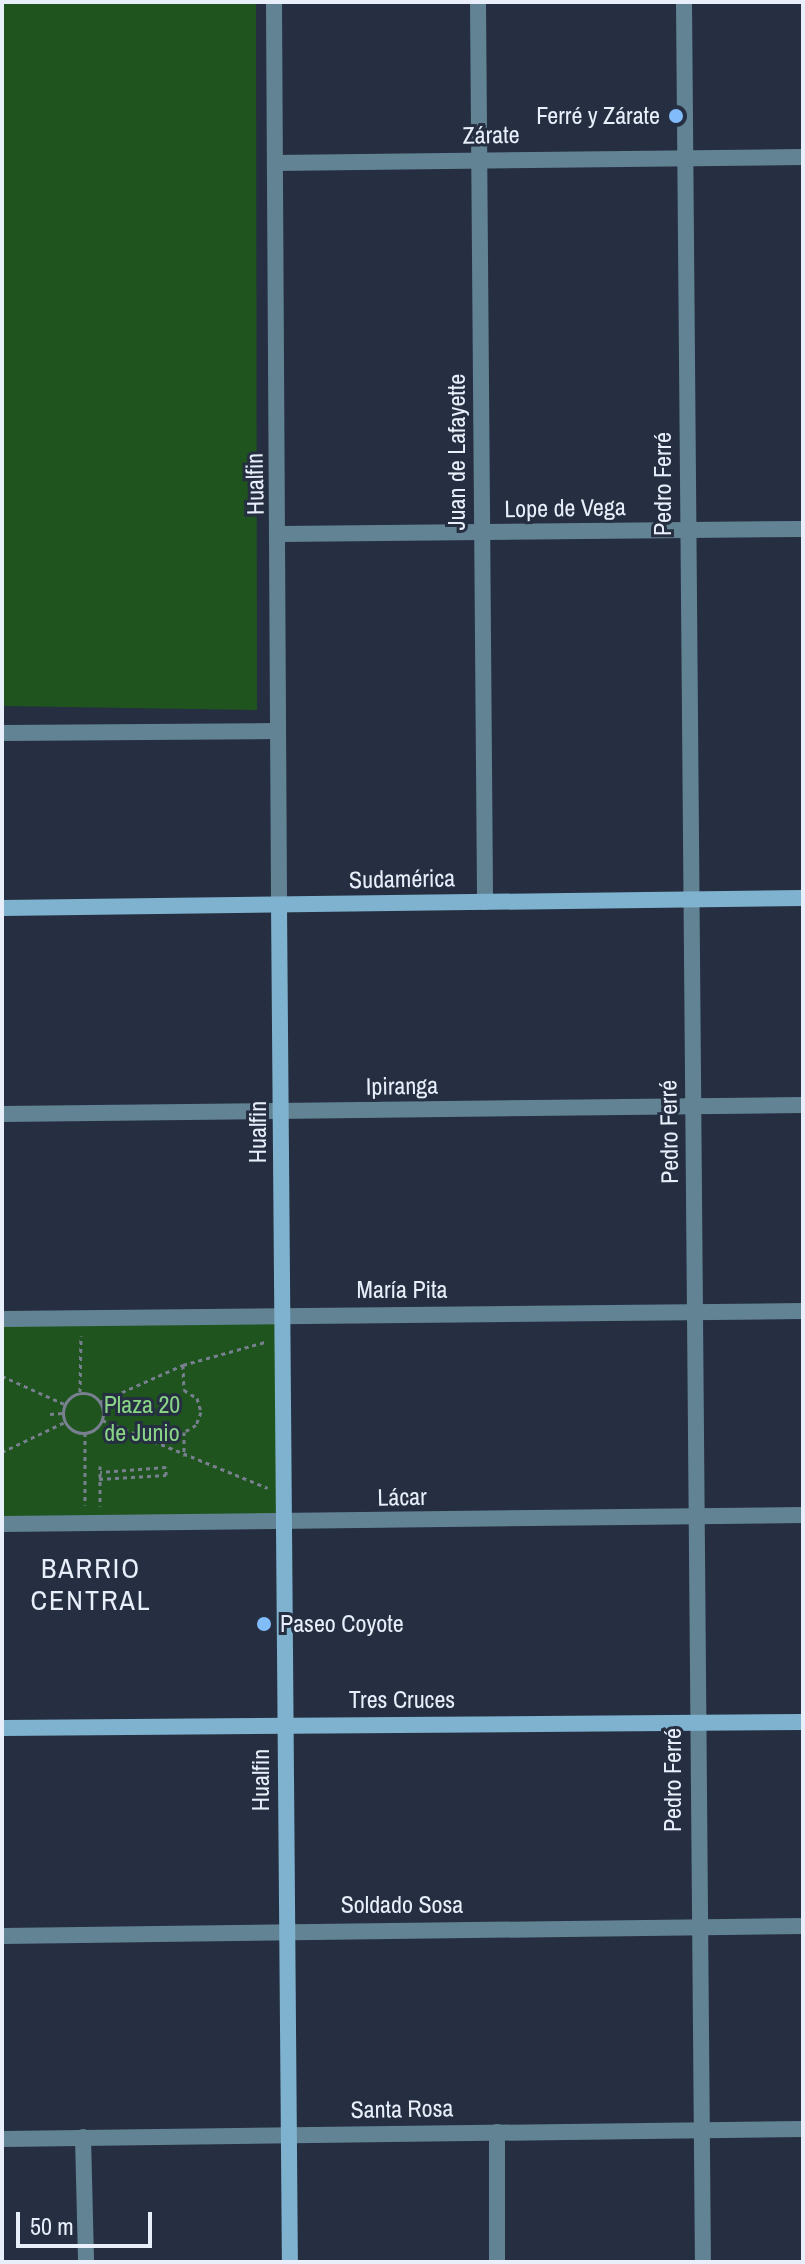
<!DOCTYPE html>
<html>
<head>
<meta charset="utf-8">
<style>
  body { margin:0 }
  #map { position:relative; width:805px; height:2264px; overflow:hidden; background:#252f41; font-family:"Archivo Narrow",sans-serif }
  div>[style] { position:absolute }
  .green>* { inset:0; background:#1f541f }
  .path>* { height:3px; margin-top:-1.5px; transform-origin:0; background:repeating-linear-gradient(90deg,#788090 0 4px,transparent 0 8px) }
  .path>.ring { margin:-1.5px; padding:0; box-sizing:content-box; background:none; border:3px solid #788090; border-radius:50% }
  .street>* { height:16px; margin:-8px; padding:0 8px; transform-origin:8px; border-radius:8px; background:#628394 }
  .secondary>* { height:16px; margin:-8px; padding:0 8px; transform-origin:8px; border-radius:8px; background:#7eb2ce }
  .dots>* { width:22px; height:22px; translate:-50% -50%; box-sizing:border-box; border:4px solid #252f41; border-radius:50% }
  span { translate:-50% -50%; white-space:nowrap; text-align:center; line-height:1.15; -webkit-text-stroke:6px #252f41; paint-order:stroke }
  .poi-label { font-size:24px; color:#e8effb }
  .right { translate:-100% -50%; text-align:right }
  .left { translate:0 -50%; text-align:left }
  .street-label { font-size:24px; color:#e8effb }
  .park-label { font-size:24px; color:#89d486 }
  .quarter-label { font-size:28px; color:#e8effb; letter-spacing:2px }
  .frame { position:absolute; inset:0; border:4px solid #e8effb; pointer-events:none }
  .scale { position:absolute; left:16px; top:2212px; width:136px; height:36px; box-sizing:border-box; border:4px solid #e8effb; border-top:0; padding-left:10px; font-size:24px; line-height:28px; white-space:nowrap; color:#e8effb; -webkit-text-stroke:6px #252f41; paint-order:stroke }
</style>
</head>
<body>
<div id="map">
  <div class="green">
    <i style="clip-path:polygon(2px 2px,256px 2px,257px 710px,2px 706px)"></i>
    <i style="clip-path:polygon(281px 1314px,282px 1522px,2px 1524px,2px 1319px)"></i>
  </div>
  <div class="path">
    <i style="left:183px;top:1365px;width:25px;rotate:88deg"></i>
    <i style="left:184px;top:1390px;width:15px;rotate:32deg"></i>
    <i style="left:197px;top:1398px;width:15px;rotate:74deg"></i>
    <i style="left:201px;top:1412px;width:14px;rotate:111deg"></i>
    <i style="left:196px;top:1425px;width:14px;rotate:150deg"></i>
    <i style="left:184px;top:1432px;width:24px;rotate:90deg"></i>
    <i style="left:2px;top:1376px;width:68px;rotate:24.3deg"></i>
    <i style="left:80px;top:1392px;width:56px;rotate:-89deg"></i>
    <i class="ring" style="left:63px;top:1393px;width:37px;height:37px"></i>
    <i style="left:100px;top:1402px;width:91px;rotate:-24deg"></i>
    <i style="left:183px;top:1365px;width:85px;rotate:-15.7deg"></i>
    <i style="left:50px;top:1414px;width:13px;rotate:-4deg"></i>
    <i style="left:102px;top:1420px;width:179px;rotate:22.3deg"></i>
    <i style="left:85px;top:1433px;width:72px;rotate:90deg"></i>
    <i style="left:2px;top:1452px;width:70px;rotate:-25.5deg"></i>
    <i style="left:100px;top:1466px;width:40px;rotate:90deg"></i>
    <i style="left:99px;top:1479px;width:67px;rotate:-3.4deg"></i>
    <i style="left:166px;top:1475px;width:8px;rotate:-90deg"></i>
    <i style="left:166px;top:1467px;width:66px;rotate:175.7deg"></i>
  </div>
  <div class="street">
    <i style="left:274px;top:2px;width:903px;rotate:89.68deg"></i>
    <i style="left:478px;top:2px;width:900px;rotate:89.55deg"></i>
    <i style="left:684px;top:2px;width:2260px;rotate:89.52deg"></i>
    <i style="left:275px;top:163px;width:528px;rotate:-0.65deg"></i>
    <i style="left:280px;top:534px;width:523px;rotate:-0.55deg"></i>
    <i style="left:2px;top:733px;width:276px;rotate:-0.4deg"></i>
    <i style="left:2px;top:1114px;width:801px;rotate:-0.64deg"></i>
    <i style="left:2px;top:1319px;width:801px;rotate:-0.57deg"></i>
    <i style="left:2px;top:1524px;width:801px;rotate:-0.64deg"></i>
    <i style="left:2px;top:1936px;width:801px;rotate:-0.72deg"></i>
    <i style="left:497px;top:2132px;width:130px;rotate:90deg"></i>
    <i style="left:83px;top:2137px;width:125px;rotate:88.6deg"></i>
    <i style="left:2px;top:2139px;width:801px;rotate:-0.72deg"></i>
  </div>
  <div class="secondary">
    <i style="left:279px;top:905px;width:1357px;rotate:89.54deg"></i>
    <i style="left:2px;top:908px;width:801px;rotate:-0.72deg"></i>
    <i style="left:2px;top:1728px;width:801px;rotate:-0.43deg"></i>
  </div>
  <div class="dots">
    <i style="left:676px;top:116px;background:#82bcfa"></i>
    <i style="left:264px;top:1624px;background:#82bcfa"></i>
  </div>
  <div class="poi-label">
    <span class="right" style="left:660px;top:116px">Ferré y Zárate</span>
    <span class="left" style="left:280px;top:1624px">Paseo Coyote</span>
  </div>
  <div class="street-label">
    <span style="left:491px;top:135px;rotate:-1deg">Zárate</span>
    <span style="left:457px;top:452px;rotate:-90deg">Juan de Lafayette</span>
    <span style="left:255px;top:484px;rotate:-91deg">Hualfin</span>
    <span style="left:663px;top:484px;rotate:-90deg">Pedro Ferré</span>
    <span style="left:565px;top:508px;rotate:-1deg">Lope de Vega</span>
    <span style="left:402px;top:879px;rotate:-1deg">Sudamérica</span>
    <span style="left:402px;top:1086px;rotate:-1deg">Ipiranga</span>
    <span style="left:258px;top:1132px;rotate:-90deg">Hualfin</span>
    <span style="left:669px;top:1132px;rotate:-91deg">Pedro Ferré</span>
    <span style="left:402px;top:1290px">María Pita</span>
    <span style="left:402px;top:1497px;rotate:-1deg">Lácar</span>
    <span style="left:402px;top:1700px">Tres Cruces</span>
    <span style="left:261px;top:1780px;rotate:-90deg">Hualfin</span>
    <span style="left:673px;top:1780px;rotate:-90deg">Pedro Ferré</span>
    <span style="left:402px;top:1905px">Soldado Sosa</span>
    <span style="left:402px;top:2109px;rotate:-1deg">Santa Rosa</span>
  </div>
  <div class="park-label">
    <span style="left:142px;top:1419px">Plaza 20<br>de Junio</span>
  </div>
  <div class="quarter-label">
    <span style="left:91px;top:1584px">BARRIO<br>CENTRAL</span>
  </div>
  <div class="frame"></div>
  <div class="scale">50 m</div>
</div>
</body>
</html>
